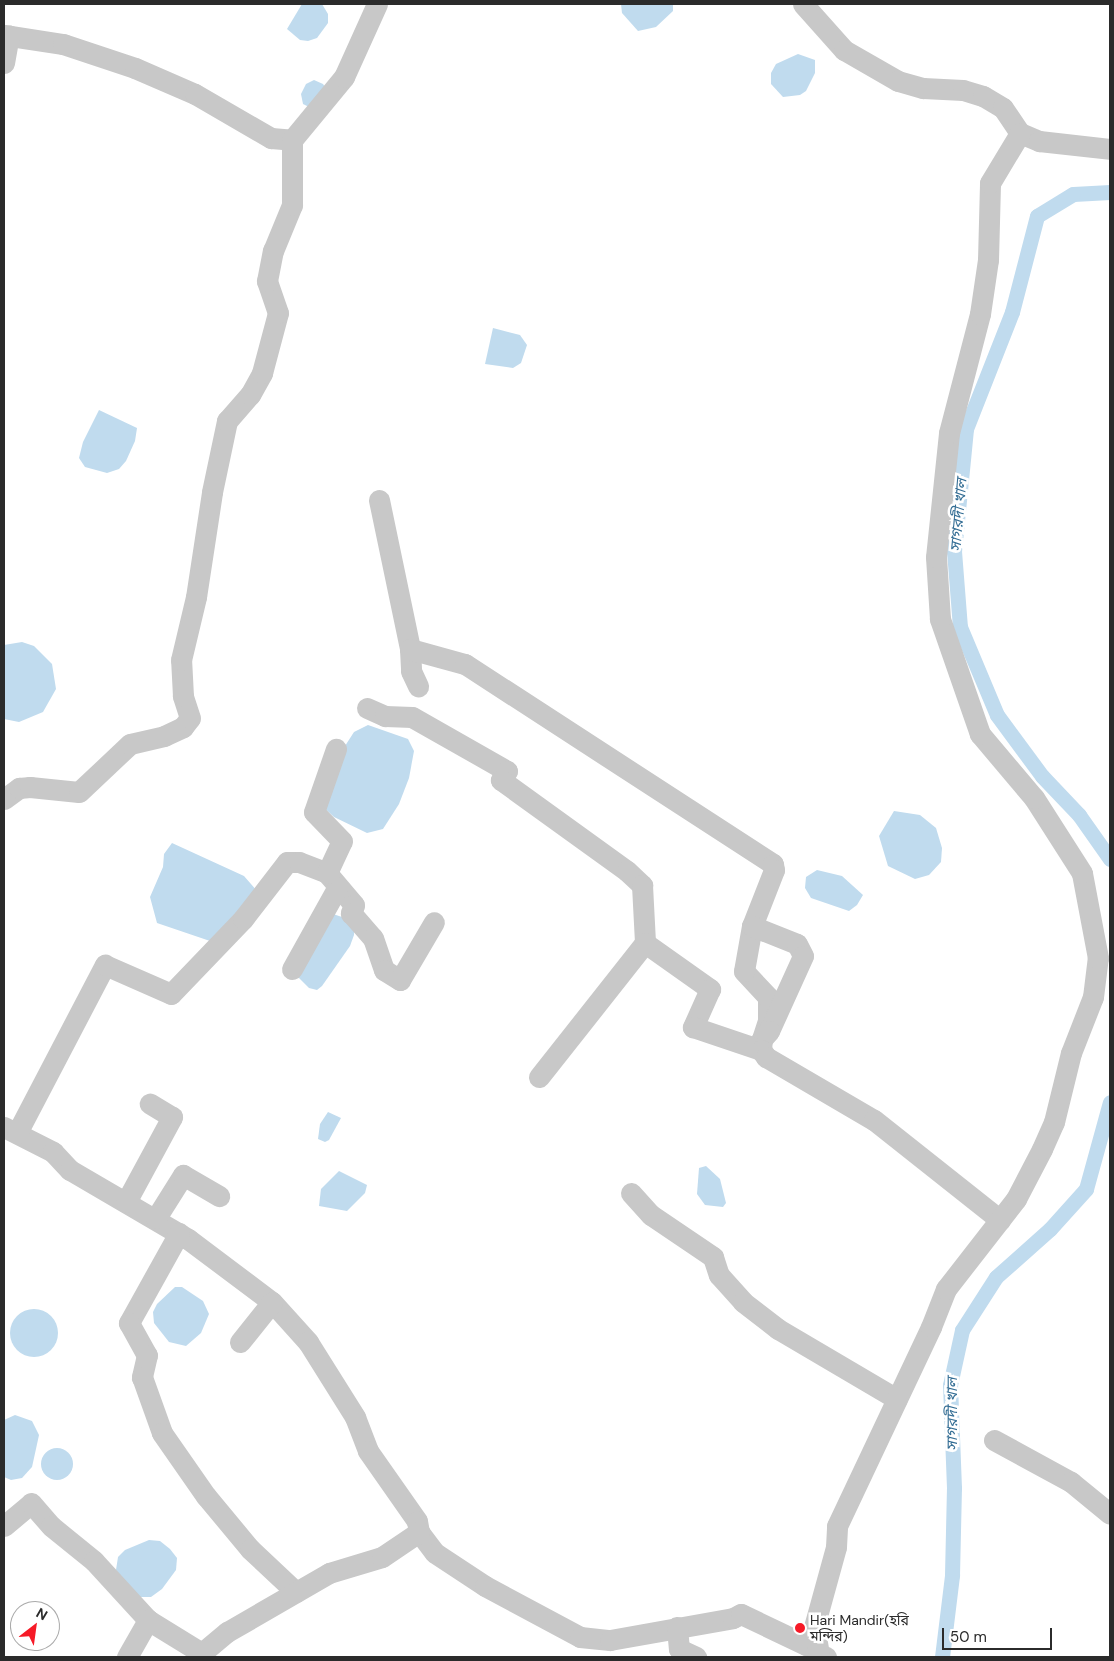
<!DOCTYPE html>
<html>
<head>
<meta charset="utf-8">
<style>
  body { margin:0 }
  #map { position:relative; width:1114px; height:1661px; overflow:hidden; background:#fff; font-family:"DM Sans","Noto Sans Bengali",sans-serif }
  div>[style] { position:absolute }
  .water>* { inset:0; background:#c0dbee }
  .round { border-radius:50% }
  .canal>* { height:15px; margin:-7.5px; padding:0 7.5px; transform-origin:7.5px; border-radius:7.5px; background:#c0dbee }
  .minor>* { height:21px; margin:-10.5px; padding:0 10.5px; transform-origin:10.5px; border-radius:10.5px; background:#c8c8c8 }
  .dots>* { width:14px; height:14px; translate:-50% -50%; box-sizing:border-box; border:2px solid #fff; border-radius:50% }
  span { translate:-50% -50%; white-space:nowrap; text-align:center; line-height:1.15; -webkit-text-stroke:5px #fff; paint-order:stroke }
  .poi-label { font-size:14px; color:#2b2b2b }
  .left { translate:0 -50%; text-align:left }
  .water-label { font-size:15px; color:#336d94; font-style:italic }
  .frame { position:absolute; inset:0; border:5px solid #2b2b2b; pointer-events:none }
  .north { position:absolute; left:10px; top:1601px; width:50px; height:50px; box-sizing:border-box; background:#fff; border:1px solid #aaa; border-radius:50%; rotate:30deg; font-size:14px; font-weight:700; line-height:20px; text-align:center; color:#2b2b2b }
  .north::after { content:''; display:block; margin:auto; width:18px; height:22px; background:#f61a27; clip-path:polygon(50% 0,100% 100%,50% 72%,0 100%) }
  .scale { position:absolute; left:942px; top:1628px; width:110px; height:22px; box-sizing:border-box; border:2px solid #2b2b2b; border-top:0; padding-left:6px; font-size:15px; line-height:18px; white-space:nowrap; color:#2b2b2b; -webkit-text-stroke:4px #fff; paint-order:stroke }
</style>
</head>
<body>
<div id="map">
  <div class="water">
    <i style="clip-path:polygon(302px 4px,322px 4px,328px 14px,328px 23px,317px 38px,308px 41px,300px 40px,287px 29px)"></i>
    <i style="clip-path:polygon(621px 4px,673px 4px,673px 11px,656px 27px,638px 31px,622px 13px)"></i>
    <i style="clip-path:polygon(798px 54px,815px 60px,815px 73px,806px 91px,800px 95px,783px 97px,771px 84px,771px 73px,776px 64px)"></i>
    <i style="clip-path:polygon(314px 80px,323px 84px,328px 91px,311px 108px,303px 104px,301px 94px,306px 84px)"></i>
    <i style="clip-path:polygon(493px 328px,520px 335px,527px 345px,521px 363px,513px 368px,485px 364px)"></i>
    <i style="clip-path:polygon(99px 410px,137px 428px,135px 441px,126px 461px,119px 469px,107px 473px,85px 467px,79px 458px,83px 442px)"></i>
    <i style="clip-path:polygon(22px 642px,34px 646px,52px 664px,56px 689px,43px 712px,19px 722px,4px 719px,4px 645px)"></i>
    <i style="clip-path:polygon(368px 725px,408px 739px,414px 751px,409px 778px,399px 804px,383px 829px,367px 833px,334px 817px,321px 805px,345px 746px,354px 732px)"></i>
    <i style="clip-path:polygon(894px 811px,920px 815px,936px 828px,942px 848px,941px 862px,929px 875px,915px 879px,888px 866px,879px 836px)"></i>
    <i style="clip-path:polygon(172px 843px,244px 876px,257px 891px,210px 941px,157px 923px,150px 897px,163px 867px,164px 854px)"></i>
    <i style="clip-path:polygon(817px 870px,842px 876px,863px 895px,857px 905px,849px 911px,811px 898px,805px 888px,806px 877px)"></i>
    <i style="clip-path:polygon(333px 914px,348px 919px,354px 925px,354px 935px,350px 946px,322px 986px,317px 990px,309px 988px,296px 975px)"></i>
    <i style="clip-path:polygon(328px 1112px,341px 1118px,329px 1140px,325px 1142px,318px 1139px,320px 1124px)"></i>
    <i style="clip-path:polygon(706px 1166px,720px 1179px,726px 1203px,723px 1207px,705px 1205px,697px 1194px,699px 1168px)"></i>
    <i style="clip-path:polygon(339px 1171px,367px 1185px,365px 1193px,347px 1211px,319px 1206px,321px 1189px)"></i>
    <i style="clip-path:polygon(175px 1287px,182px 1287px,203px 1301px,209px 1314px,201px 1333px,186px 1346px,169px 1342px,154px 1323px,153px 1312px,157px 1304px)"></i>
    <i class="round" style="left:10px;top:1309px;width:48px;height:48px"></i>
    <i style="clip-path:polygon(15px 1415px,32px 1421px,39px 1435px,32px 1467px,22px 1478px,11px 1480px,4px 1477px,4px 1420px)"></i>
    <i class="round" style="left:41px;top:1448px;width:32px;height:32px"></i>
    <i style="clip-path:polygon(149px 1540px,160px 1541px,170px 1549px,177px 1558px,176px 1570px,162px 1589px,151px 1597px,135px 1597px,116px 1570px,118px 1557px,125px 1550px)"></i>
  </div>
  <div class="canal">
    <i style="left:1110px;top:192px;width:37px;rotate:177deg"></i>
    <i style="left:1073px;top:194px;width:42px;rotate:148.6deg"></i>
    <i style="left:1037px;top:216px;width:99px;rotate:104.6deg"></i>
    <i style="left:1012px;top:312px;width:126px;rotate:111.5deg"></i>
    <i style="left:966px;top:429px;width:123px;rotate:95.6deg"></i>
    <i style="left:954px;top:551px;width:76px;rotate:85.5deg"></i>
    <i style="left:960px;top:627px;width:95px;rotate:67.2deg"></i>
    <i style="left:997px;top:715px;width:76px;rotate:53.6deg"></i>
    <i style="left:1042px;top:776px;width:54px;rotate:46.5deg"></i>
    <i style="left:1079px;top:815px;width:54px;rotate:54.8deg"></i>
    <i style="left:942px;top:1657px;width:83px;rotate:-83deg"></i>
    <i style="left:952px;top:1575px;width:87px;rotate:-88.7deg"></i>
    <i style="left:954px;top:1488px;width:103px;rotate:-92.2deg"></i>
    <i style="left:950px;top:1385px;width:56px;rotate:-77.7deg"></i>
    <i style="left:962px;top:1330px;width:63px;rotate:-57.3deg"></i>
    <i style="left:996px;top:1277px;width:72px;rotate:-41.6deg"></i>
    <i style="left:1050px;top:1229px;width:54px;rotate:-48deg"></i>
    <i style="left:1086px;top:1189px;width:90px;rotate:-74.6deg"></i>
  </div>
  <div class="minor">
    <i style="left:803px;top:4px;width:62px;rotate:48.3deg"></i>
    <i style="left:844px;top:50px;width:62px;rotate:29.9deg"></i>
    <i style="left:898px;top:81px;width:26px;rotate:16deg"></i>
    <i style="left:923px;top:88px;width:40px;rotate:2.9deg"></i>
    <i style="left:963px;top:90px;width:21px;rotate:17deg"></i>
    <i style="left:983px;top:96px;width:23px;rotate:31deg"></i>
    <i style="left:1003px;top:108px;width:30px;rotate:56deg"></i>
    <i style="left:1020px;top:133px;width:21px;rotate:23deg"></i>
    <i style="left:1039px;top:141px;width:71px;rotate:6.4deg"></i>
    <i style="left:4px;top:35px;width:60px;rotate:8.7deg"></i>
    <i style="left:63px;top:44px;width:76px;rotate:18.4deg"></i>
    <i style="left:135px;top:68px;width:65px;rotate:23.4deg"></i>
    <i style="left:195px;top:94px;width:88px;rotate:30.1deg"></i>
    <i style="left:271px;top:138px;width:21px;rotate:5deg"></i>
    <i style="left:292px;top:140px;width:82px;rotate:-50.5deg"></i>
    <i style="left:344px;top:77px;width:80px;rotate:-65.7deg"></i>
    <i style="left:4px;top:63px;width:28px;rotate:-80deg"></i>
    <i style="left:379px;top:500px;width:152px;rotate:78.2deg"></i>
    <i style="left:410px;top:649px;width:22px;rotate:87deg"></i>
    <i style="left:411px;top:671px;width:17px;rotate:65deg"></i>
    <i style="left:410px;top:649px;width:57px;rotate:15.3deg"></i>
    <i style="left:465px;top:664px;width:367px;rotate:33deg"></i>
    <i style="left:773px;top:864px;width:6px;rotate:81deg"></i>
    <i style="left:774px;top:870px;width:60px;rotate:111.4deg"></i>
    <i style="left:367px;top:708px;width:20px;rotate:24deg"></i>
    <i style="left:385px;top:716px;width:27px;rotate:2deg"></i>
    <i style="left:412px;top:717px;width:109px;rotate:29.6deg"></i>
    <i style="left:507px;top:771px;width:11px;rotate:124deg"></i>
    <i style="left:501px;top:780px;width:155px;rotate:35.8deg"></i>
    <i style="left:627px;top:871px;width:21px;rotate:43deg"></i>
    <i style="left:642px;top:885px;width:58px;rotate:87deg"></i>
    <i style="left:4px;top:799px;width:19px;rotate:-36deg"></i>
    <i style="left:19px;top:788px;width:11px;rotate:-5deg"></i>
    <i style="left:30px;top:787px;width:49px;rotate:5.8deg"></i>
    <i style="left:79px;top:792px;width:70px;rotate:-43.3deg"></i>
    <i style="left:130px;top:744px;width:35px;rotate:-13deg"></i>
    <i style="left:164px;top:736px;width:21px;rotate:-25deg"></i>
    <i style="left:183px;top:727px;width:11px;rotate:-52deg"></i>
    <i style="left:190px;top:718px;width:23px;rotate:-108deg"></i>
    <i style="left:183px;top:696px;width:36px;rotate:-93deg"></i>
    <i style="left:181px;top:660px;width:65px;rotate:-76.6deg"></i>
    <i style="left:196px;top:597px;width:106px;rotate:-81.3deg"></i>
    <i style="left:212px;top:492px;width:73px;rotate:-78.1deg"></i>
    <i style="left:227px;top:421px;width:35px;rotate:-49deg"></i>
    <i style="left:250px;top:395px;width:25px;rotate:-61deg"></i>
    <i style="left:262px;top:373px;width:62px;rotate:-75.1deg"></i>
    <i style="left:278px;top:313px;width:34px;rotate:-109deg"></i>
    <i style="left:267px;top:281px;width:31px;rotate:-79deg"></i>
    <i style="left:273px;top:251px;width:50px;rotate:-67.6deg"></i>
    <i style="left:292px;top:205px;width:65px;rotate:-90deg"></i>
    <i style="left:327px;top:873px;width:42px;rotate:49.8deg"></i>
    <i style="left:354px;top:905px;width:9px;rotate:111deg"></i>
    <i style="left:351px;top:913px;width:33px;rotate:49deg"></i>
    <i style="left:373px;top:938px;width:34px;rotate:71deg"></i>
    <i style="left:384px;top:970px;width:19px;rotate:32deg"></i>
    <i style="left:400px;top:980px;width:67px;rotate:-59.6deg"></i>
    <i style="left:292px;top:969px;width:93px;rotate:-60.9deg"></i>
    <i style="left:761px;top:1050px;width:11px;rotate:-85deg"></i>
    <i style="left:762px;top:1039px;width:19px;rotate:-72deg"></i>
    <i style="left:768px;top:1021px;width:24px;rotate:-90deg"></i>
    <i style="left:768px;top:997px;width:35px;rotate:-133deg"></i>
    <i style="left:744px;top:971px;width:46px;rotate:-79.9deg"></i>
    <i style="left:752px;top:926px;width:48px;rotate:21.8deg"></i>
    <i style="left:797px;top:944px;width:13px;rotate:63deg"></i>
    <i style="left:803px;top:956px;width:82px;rotate:114.4deg"></i>
    <i style="left:769px;top:1031px;width:11px;rotate:131deg"></i>
    <i style="left:539px;top:1077px;width:171px;rotate:-51.7deg"></i>
    <i style="left:645px;top:943px;width:80px;rotate:35.3deg"></i>
    <i style="left:710px;top:989px;width:42px;rotate:114.1deg"></i>
    <i style="left:693px;top:1027px;width:72px;rotate:18.7deg"></i>
    <i style="left:761px;top:1050px;width:9px;rotate:54deg"></i>
    <i style="left:766px;top:1057px;width:125px;rotate:30.3deg"></i>
    <i style="left:874px;top:1120px;width:161px;rotate:38.4deg"></i>
    <i style="left:4px;top:1127px;width:55px;rotate:27deg"></i>
    <i style="left:53px;top:1152px;width:25px;rotate:47deg"></i>
    <i style="left:70px;top:1170px;width:137px;rotate:30.3deg"></i>
    <i style="left:188px;top:1239px;width:105px;rotate:36.9deg"></i>
    <i style="left:272px;top:1302px;width:54px;rotate:48deg"></i>
    <i style="left:308px;top:1342px;width:89px;rotate:57.9deg"></i>
    <i style="left:355px;top:1417px;width:36px;rotate:69deg"></i>
    <i style="left:368px;top:1451px;width:85px;rotate:55deg"></i>
    <i style="left:417px;top:1521px;width:11px;rotate:80deg"></i>
    <i style="left:419px;top:1532px;width:26px;rotate:53deg"></i>
    <i style="left:435px;top:1553px;width:60px;rotate:33.4deg"></i>
    <i style="left:485px;top:1586px;width:108px;rotate:28.2deg"></i>
    <i style="left:580px;top:1637px;width:30px;rotate:6deg"></i>
    <i style="left:610px;top:1640px;width:125px;rotate:-10.1deg"></i>
    <i style="left:733px;top:1618px;width:9px;rotate:-27deg"></i>
    <i style="left:741px;top:1614px;width:72px;rotate:25.5deg"></i>
    <i style="left:806px;top:1645px;width:10px;rotate:-17deg"></i>
    <i style="left:17px;top:1133px;width:190px;rotate:-62.4deg"></i>
    <i style="left:105px;top:965px;width:72px;rotate:23.7deg"></i>
    <i style="left:171px;top:994px;width:104px;rotate:-46.2deg"></i>
    <i style="left:243px;top:919px;width:72px;rotate:-52.3deg"></i>
    <i style="left:287px;top:862px;width:12px"></i>
    <i style="left:299px;top:862px;width:30px;rotate:21deg"></i>
    <i style="left:327px;top:873px;width:35px;rotate:-65deg"></i>
    <i style="left:342px;top:841px;width:40px;rotate:-134deg"></i>
    <i style="left:314px;top:812px;width:67px;rotate:-70.8deg"></i>
    <i style="left:631px;top:1193px;width:30px;rotate:48deg"></i>
    <i style="left:651px;top:1215px;width:75px;rotate:34.1deg"></i>
    <i style="left:713px;top:1257px;width:19px;rotate:72deg"></i>
    <i style="left:719px;top:1275px;width:36px;rotate:48deg"></i>
    <i style="left:743px;top:1302px;width:44px;rotate:37.6deg"></i>
    <i style="left:778px;top:1329px;width:138px;rotate:30.5deg"></i>
    <i style="left:126px;top:1202px;width:97px;rotate:-61.6deg"></i>
    <i style="left:172px;top:1117px;width:26px;rotate:-149deg"></i>
    <i style="left:156px;top:1218px;width:51px;rotate:-57.9deg"></i>
    <i style="left:183px;top:1175px;width:42px;rotate:30.3deg"></i>
    <i style="left:179px;top:1233px;width:103px;rotate:119.1deg"></i>
    <i style="left:129px;top:1323px;width:37px;rotate:61deg"></i>
    <i style="left:147px;top:1355px;width:23px;rotate:103deg"></i>
    <i style="left:142px;top:1377px;width:59px;rotate:70.3deg"></i>
    <i style="left:162px;top:1433px;width:77px;rotate:55.1deg"></i>
    <i style="left:206px;top:1496px;width:69px;rotate:50.3deg"></i>
    <i style="left:250px;top:1549px;width:63px;rotate:43.1deg"></i>
    <i style="left:240px;top:1342px;width:51px;rotate:-51.3deg"></i>
    <i style="left:994px;top:1440px;width:88px;rotate:28.6deg"></i>
    <i style="left:1071px;top:1482px;width:50px;rotate:39.4deg"></i>
    <i style="left:4px;top:1526px;width:35px;rotate:-40deg"></i>
    <i style="left:31px;top:1503px;width:30px;rotate:49deg"></i>
    <i style="left:51px;top:1526px;width:55px;rotate:39.1deg"></i>
    <i style="left:94px;top:1561px;width:80px;rotate:47.5deg"></i>
    <i style="left:148px;top:1620px;width:61px;rotate:31.6deg"></i>
    <i style="left:677px;top:1627px;width:22px;rotate:85deg"></i>
    <i style="left:679px;top:1649px;width:19px;rotate:25deg"></i>
    <i style="left:127px;top:1657px;width:43px;rotate:-60.4deg"></i>
    <i style="left:197px;top:1657px;width:39px;rotate:-40deg"></i>
    <i style="left:227px;top:1632px;width:118px;rotate:-30deg"></i>
    <i style="left:329px;top:1573px;width:55px;rotate:-16.8deg"></i>
    <i style="left:382px;top:1557px;width:45px;rotate:-34deg"></i>
    <i style="left:826px;top:1657px;width:8px;rotate:-157deg"></i>
    <i style="left:819px;top:1654px;width:27px;rotate:-100deg"></i>
    <i style="left:814px;top:1627px;width:83px;rotate:-74.6deg"></i>
    <i style="left:836px;top:1547px;width:21px;rotate:-87deg"></i>
    <i style="left:837px;top:1526px;width:220px;rotate:-64.7deg"></i>
    <i style="left:931px;top:1327px;width:41px;rotate:-68.5deg"></i>
    <i style="left:946px;top:1289px;width:114px;rotate:-52.1deg"></i>
    <i style="left:1016px;top:1199px;width:56px;rotate:-62.5deg"></i>
    <i style="left:1042px;top:1149px;width:30px;rotate:-66deg"></i>
    <i style="left:1054px;top:1122px;width:71px;rotate:-76.2deg"></i>
    <i style="left:1071px;top:1053px;width:60px;rotate:-68.6deg"></i>
    <i style="left:1093px;top:997px;width:39px;rotate:-83deg"></i>
    <i style="left:1098px;top:958px;width:86px;rotate:-100.7deg"></i>
    <i style="left:1082px;top:873px;width:89px;rotate:-122.6deg"></i>
    <i style="left:1034px;top:798px;width:84px;rotate:-130.2deg"></i>
    <i style="left:980px;top:734px;width:122px;rotate:-109.2deg"></i>
    <i style="left:940px;top:619px;width:62px;rotate:-93.7deg"></i>
    <i style="left:936px;top:557px;width:125px;rotate:-84deg"></i>
    <i style="left:949px;top:433px;width:123px;rotate:-75.4deg"></i>
    <i style="left:980px;top:314px;width:55px;rotate:-81.6deg"></i>
    <i style="left:988px;top:260px;width:77px;rotate:-88.5deg"></i>
    <i style="left:990px;top:183px;width:58px;rotate:-59deg"></i>
  </div>
  <div class="dots">
    <i style="left:800px;top:1628px;background:#f61a27"></i>
  </div>
  <div class="poi-label">
    <span class="left" style="left:810px;top:1628px">Hari Mandir(হরি<br>মন্দির)</span>
  </div>
  <div class="water-label">
    <span style="left:959px;top:515px;rotate:-85deg">সাগরদী খাল</span>
    <span style="left:953px;top:1414px;rotate:-90deg">সাগরদী খাল</span>
  </div>
  <div class="frame"></div>
  <div class="north">N</div>
  <div class="scale">50 m</div>
</div>
</body>
</html>
